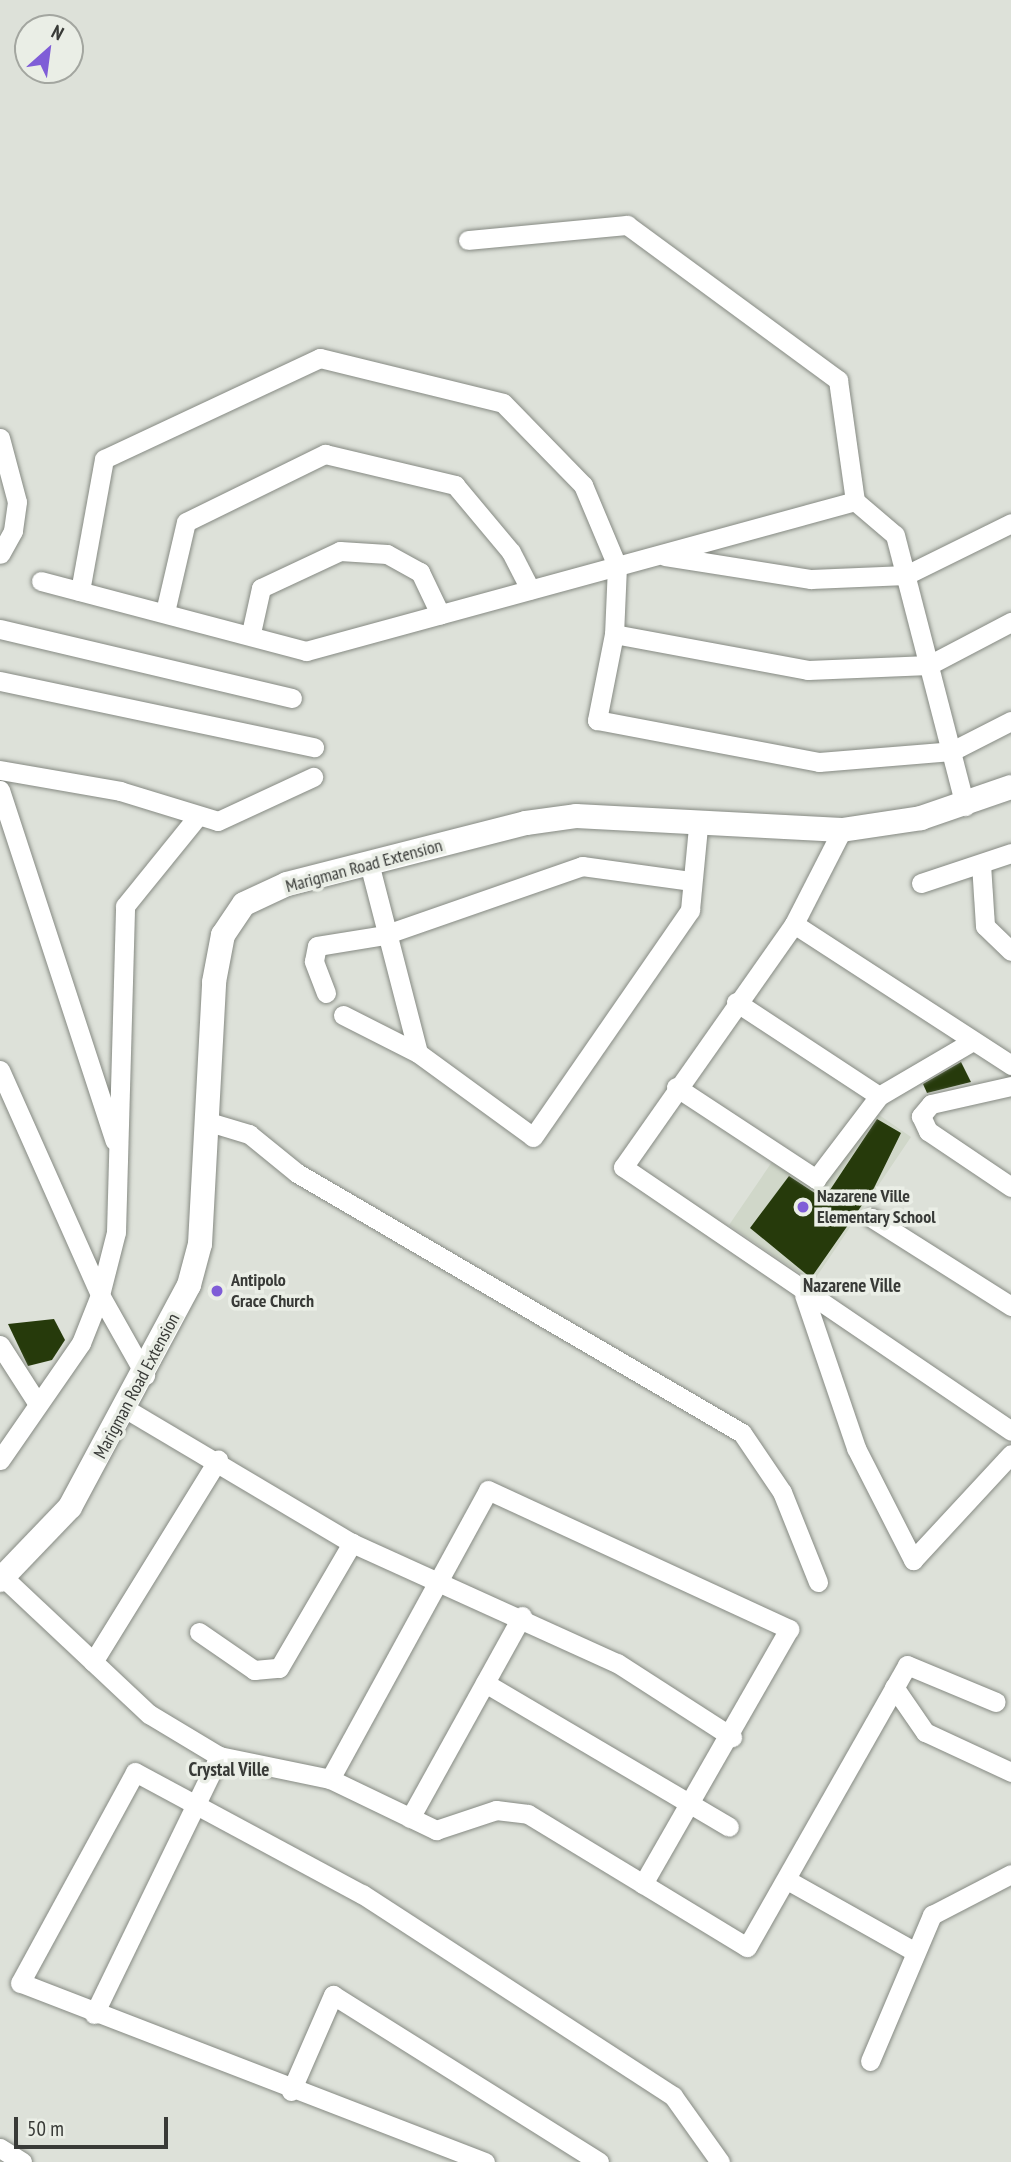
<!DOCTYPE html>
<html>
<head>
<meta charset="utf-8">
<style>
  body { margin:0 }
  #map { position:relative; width:1011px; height:2162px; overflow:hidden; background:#dde1d9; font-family:"PT Sans Narrow",sans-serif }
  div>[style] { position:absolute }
  .built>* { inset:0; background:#d0d7c9 }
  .building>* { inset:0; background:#263a0b }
  .roads { filter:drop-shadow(0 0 2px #868a83) drop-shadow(0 0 2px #868a83) }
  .minor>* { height:19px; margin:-9.5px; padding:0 9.5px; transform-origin:9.5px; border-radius:9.5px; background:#fff }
  .tertiary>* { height:24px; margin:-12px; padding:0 12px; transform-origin:12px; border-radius:12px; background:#fff }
  .dots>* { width:19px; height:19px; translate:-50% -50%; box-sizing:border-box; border:4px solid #eaeee6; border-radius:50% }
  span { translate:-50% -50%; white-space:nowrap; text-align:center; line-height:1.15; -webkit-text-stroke:7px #eaeee6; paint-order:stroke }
  .street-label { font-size:18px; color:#383a37 }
  .poi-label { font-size:18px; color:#383a37; font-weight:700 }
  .left { translate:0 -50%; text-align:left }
  .neighbourhood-label { font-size:19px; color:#383a37; font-weight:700 }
  .north { position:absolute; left:14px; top:14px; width:70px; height:70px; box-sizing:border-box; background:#eaeee6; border:2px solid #a3a6a0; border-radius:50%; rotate:28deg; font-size:19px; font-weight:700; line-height:28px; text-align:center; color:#383a37 }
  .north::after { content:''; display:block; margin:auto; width:24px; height:32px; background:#7f5dd7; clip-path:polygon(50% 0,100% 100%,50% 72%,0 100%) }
  .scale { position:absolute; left:14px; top:2117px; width:154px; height:32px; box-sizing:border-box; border:4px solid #383a37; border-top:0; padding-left:9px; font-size:21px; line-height:24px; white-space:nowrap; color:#383a37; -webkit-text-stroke:5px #eaeee6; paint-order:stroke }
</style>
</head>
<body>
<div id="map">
  <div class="built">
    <i style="clip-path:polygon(872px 1110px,911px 1137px,813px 1282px,729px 1225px,774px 1159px,819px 1188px)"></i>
  </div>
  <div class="building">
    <i style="clip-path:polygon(961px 1062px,971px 1082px,927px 1093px,923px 1084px)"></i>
    <i style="clip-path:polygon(877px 1119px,901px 1133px,874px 1188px,811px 1278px,750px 1228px,789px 1176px,824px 1199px)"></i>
    <i style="clip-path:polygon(54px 1319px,65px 1340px,52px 1360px,28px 1366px,8px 1324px)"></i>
  </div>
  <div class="roads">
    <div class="minor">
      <i style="left:468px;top:240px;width:160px;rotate:-5.4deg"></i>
      <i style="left:627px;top:225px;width:262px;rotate:36.3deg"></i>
      <i style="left:838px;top:380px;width:122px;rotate:82deg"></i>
      <i style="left:0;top:438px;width:66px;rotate:75.1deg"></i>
      <i style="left:17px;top:502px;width:29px;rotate:98deg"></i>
      <i style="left:13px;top:531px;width:26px;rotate:119deg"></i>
      <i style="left:665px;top:556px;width:148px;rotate:9deg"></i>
      <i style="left:811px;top:579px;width:95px;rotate:-2.4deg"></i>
      <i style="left:906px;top:575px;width:117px;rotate:-26.3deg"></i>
      <i style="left:41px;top:581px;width:274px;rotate:14.8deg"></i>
      <i style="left:306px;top:651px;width:569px;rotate:-15.28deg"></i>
      <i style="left:855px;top:501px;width:52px;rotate:40.4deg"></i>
      <i style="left:895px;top:535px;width:280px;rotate:75.5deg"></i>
      <i style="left:80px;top:591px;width:134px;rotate:-79.7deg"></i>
      <i style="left:104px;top:459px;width:238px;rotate:-25.1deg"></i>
      <i style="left:320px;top:358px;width:188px;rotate:13.8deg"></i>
      <i style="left:503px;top:403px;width:115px;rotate:45.7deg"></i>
      <i style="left:583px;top:485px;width:88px;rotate:67.2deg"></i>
      <i style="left:617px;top:566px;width:68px;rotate:92.5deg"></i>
      <i style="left:614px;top:634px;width:88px;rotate:101.2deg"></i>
      <i style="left:597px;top:720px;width:226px;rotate:10.7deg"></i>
      <i style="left:819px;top:762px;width:133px;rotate:-4.7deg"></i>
      <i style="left:952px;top:751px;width:66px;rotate:-27deg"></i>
      <i style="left:165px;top:612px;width:92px;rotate:-76.9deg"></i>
      <i style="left:186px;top:522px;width:155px;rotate:-26.1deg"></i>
      <i style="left:325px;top:454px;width:134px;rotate:13.4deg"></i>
      <i style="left:455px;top:485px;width:87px;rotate:50.1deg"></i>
      <i style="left:511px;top:552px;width:42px;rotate:62.8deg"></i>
      <i style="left:0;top:629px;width:300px;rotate:13.3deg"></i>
      <i style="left:251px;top:633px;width:46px;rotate:-77.5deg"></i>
      <i style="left:261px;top:588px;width:87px;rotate:-25.1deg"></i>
      <i style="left:340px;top:551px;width:47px;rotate:3.7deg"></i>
      <i style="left:387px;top:554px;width:38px;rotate:29deg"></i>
      <i style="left:420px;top:572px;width:47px;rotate:64.5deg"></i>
      <i style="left:614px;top:634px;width:197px;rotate:10.5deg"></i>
      <i style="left:808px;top:670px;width:121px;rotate:-2.4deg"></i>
      <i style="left:929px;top:665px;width:93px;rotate:-27.7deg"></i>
      <i style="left:0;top:681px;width:321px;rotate:11.9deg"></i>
      <i style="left:0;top:770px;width:122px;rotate:9.9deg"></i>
      <i style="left:120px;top:791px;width:102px;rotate:17deg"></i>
      <i style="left:218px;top:821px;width:105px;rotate:-24.9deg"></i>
      <i style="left:0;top:790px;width:369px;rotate:71.9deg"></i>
      <i style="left:842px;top:830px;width:106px;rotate:117.1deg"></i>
      <i style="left:794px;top:924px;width:297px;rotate:125.1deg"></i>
      <i style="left:623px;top:1167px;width:469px;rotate:34.2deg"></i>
      <i style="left:369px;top:863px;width:196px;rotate:75.5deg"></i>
      <i style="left:418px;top:1053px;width:142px;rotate:36.1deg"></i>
      <i style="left:533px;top:1137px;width:276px;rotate:-55.3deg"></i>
      <i style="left:690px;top:910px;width:83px;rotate:-84.5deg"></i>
      <i style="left:981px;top:864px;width:62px;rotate:86.3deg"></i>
      <i style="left:985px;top:926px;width:36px;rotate:44deg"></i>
      <i style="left:921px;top:883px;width:95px;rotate:-18.4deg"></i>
      <i style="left:794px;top:924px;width:259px;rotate:33deg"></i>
      <i style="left:326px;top:993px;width:34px;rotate:-111deg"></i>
      <i style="left:314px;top:961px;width:15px;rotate:-79deg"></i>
      <i style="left:317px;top:946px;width:68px;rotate:-9.3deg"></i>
      <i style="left:384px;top:935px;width:210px;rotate:-19.2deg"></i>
      <i style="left:582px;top:866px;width:111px;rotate:7.8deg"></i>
      <i style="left:736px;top:1002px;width:171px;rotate:33.3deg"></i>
      <i style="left:343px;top:1015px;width:84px;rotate:26.9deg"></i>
      <i style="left:0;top:1070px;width:246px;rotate:66deg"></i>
      <i style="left:100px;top:1295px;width:92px;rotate:60.6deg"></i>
      <i style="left:1011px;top:1086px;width:82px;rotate:167.3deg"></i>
      <i style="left:931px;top:1104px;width:16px;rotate:130deg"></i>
      <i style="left:921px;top:1116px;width:17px;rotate:65deg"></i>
      <i style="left:928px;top:1131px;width:100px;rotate:34deg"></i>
      <i style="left:676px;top:1087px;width:168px;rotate:33.3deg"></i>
      <i style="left:816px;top:1179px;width:104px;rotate:-52.8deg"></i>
      <i style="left:879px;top:1096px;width:107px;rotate:-30.4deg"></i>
      <i style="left:209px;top:1122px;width:42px;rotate:16.7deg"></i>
      <i style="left:249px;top:1134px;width:62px;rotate:39.1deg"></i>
      <i style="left:297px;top:1173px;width:515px;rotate:30.3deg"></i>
      <i style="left:742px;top:1433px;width:71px;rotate:55.9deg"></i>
      <i style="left:782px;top:1492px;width:97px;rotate:68.2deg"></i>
      <i style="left:872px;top:1218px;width:165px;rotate:32.3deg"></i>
      <i style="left:804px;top:1295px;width:162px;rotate:71.2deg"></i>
      <i style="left:856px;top:1448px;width:126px;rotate:63deg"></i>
      <i style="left:913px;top:1560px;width:144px;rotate:-47.2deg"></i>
      <i style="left:0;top:1345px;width:67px;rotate:57.3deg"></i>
      <i style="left:126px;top:1409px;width:263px;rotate:30.7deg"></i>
      <i style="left:352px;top:1543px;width:291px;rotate:24.4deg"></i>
      <i style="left:617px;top:1663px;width:137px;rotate:32.8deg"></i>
      <i style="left:0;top:1460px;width:142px;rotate:-55.3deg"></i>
      <i style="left:81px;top:1343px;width:52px;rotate:-68.4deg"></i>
      <i style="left:100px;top:1295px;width:65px;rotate:-75.7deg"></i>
      <i style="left:116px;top:1232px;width:326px;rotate:-88.4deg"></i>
      <i style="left:125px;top:906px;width:114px;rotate:-51deg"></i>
      <i style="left:4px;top:1578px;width:199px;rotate:43.2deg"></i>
      <i style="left:149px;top:1714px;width:82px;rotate:31deg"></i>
      <i style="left:219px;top:1756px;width:113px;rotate:11.7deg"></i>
      <i style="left:330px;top:1779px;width:118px;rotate:25.7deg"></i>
      <i style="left:436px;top:1830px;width:63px;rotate:-18.4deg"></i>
      <i style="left:496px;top:1810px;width:32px;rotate:7deg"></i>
      <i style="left:528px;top:1814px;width:256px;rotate:31.3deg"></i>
      <i style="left:747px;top:1947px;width:324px;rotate:-60.4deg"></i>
      <i style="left:907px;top:1665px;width:96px;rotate:22.6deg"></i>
      <i style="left:199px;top:1632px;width:67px;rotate:34.6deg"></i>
      <i style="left:254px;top:1670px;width:25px;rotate:-5deg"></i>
      <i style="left:279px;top:1668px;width:145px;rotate:-59.7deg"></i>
      <i style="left:93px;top:1662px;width:238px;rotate:-58.3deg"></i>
      <i style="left:485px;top:1683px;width:283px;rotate:30.5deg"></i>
      <i style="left:894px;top:1687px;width:55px;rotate:55.4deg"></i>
      <i style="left:925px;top:1732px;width:95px;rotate:24.9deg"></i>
      <i style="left:330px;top:1779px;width:329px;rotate:-61.3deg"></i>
      <i style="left:488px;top:1490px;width:332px;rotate:24.8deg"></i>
      <i style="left:789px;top:1629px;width:294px;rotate:119.8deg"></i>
      <i style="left:410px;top:1818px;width:231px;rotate:-61deg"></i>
      <i style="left:789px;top:1881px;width:141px;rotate:29.3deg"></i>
      <i style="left:94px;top:2014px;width:287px;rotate:-64.1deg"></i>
      <i style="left:870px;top:2061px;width:159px;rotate:-67deg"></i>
      <i style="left:932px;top:1915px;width:89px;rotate:-27.4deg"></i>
      <i style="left:291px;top:2091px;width:105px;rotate:-66.4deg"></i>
      <i style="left:333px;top:1995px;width:314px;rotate:32.1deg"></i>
      <i style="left:0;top:2148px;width:26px;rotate:32deg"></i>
      <i style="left:485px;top:2162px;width:498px;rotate:-158.9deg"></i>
      <i style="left:20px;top:1983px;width:240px;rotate:-61.4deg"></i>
      <i style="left:135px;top:1772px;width:258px;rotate:28.3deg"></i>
      <i style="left:362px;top:1894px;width:371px;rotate:33deg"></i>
      <i style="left:673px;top:2096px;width:81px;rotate:54.5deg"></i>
    </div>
    <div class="tertiary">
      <i style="left:0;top:1580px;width:101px;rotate:-46.2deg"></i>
      <i style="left:70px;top:1507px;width:252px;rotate:-61.8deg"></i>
      <i style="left:189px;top:1285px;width:42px;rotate:-75deg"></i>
      <i style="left:200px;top:1244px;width:262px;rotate:-86.9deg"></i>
      <i style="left:214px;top:982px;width:48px;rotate:-79.2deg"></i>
      <i style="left:223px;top:935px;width:37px;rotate:-56deg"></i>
      <i style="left:244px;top:904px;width:47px;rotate:-24.9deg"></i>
      <i style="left:287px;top:884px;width:247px;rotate:-14.3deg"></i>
      <i style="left:526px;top:823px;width:50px;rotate:-8deg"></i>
      <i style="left:576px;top:816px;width:266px;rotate:3deg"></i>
      <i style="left:842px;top:830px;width:80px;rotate:-8.6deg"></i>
      <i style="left:921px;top:818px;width:95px;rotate:-19deg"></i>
    </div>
  </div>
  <div class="dots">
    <i style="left:803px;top:1207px;background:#7f5dd7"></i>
    <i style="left:217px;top:1291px;background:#7f5dd7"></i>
  </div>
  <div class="street-label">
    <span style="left:364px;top:866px;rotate:-15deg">Marigman Road Extension</span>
    <span style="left:137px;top:1386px;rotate:-62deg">Marigman Road Extension</span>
  </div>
  <div class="poi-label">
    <span class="left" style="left:817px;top:1207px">Nazarene Ville<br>Elementary School</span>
    <span class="left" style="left:231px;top:1291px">Antipolo<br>Grace Church</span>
  </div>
  <div class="neighbourhood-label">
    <span style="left:852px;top:1286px">Nazarene Ville</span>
    <span style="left:229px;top:1770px">Crystal Ville</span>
  </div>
  <div class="north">N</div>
  <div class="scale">50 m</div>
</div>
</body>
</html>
